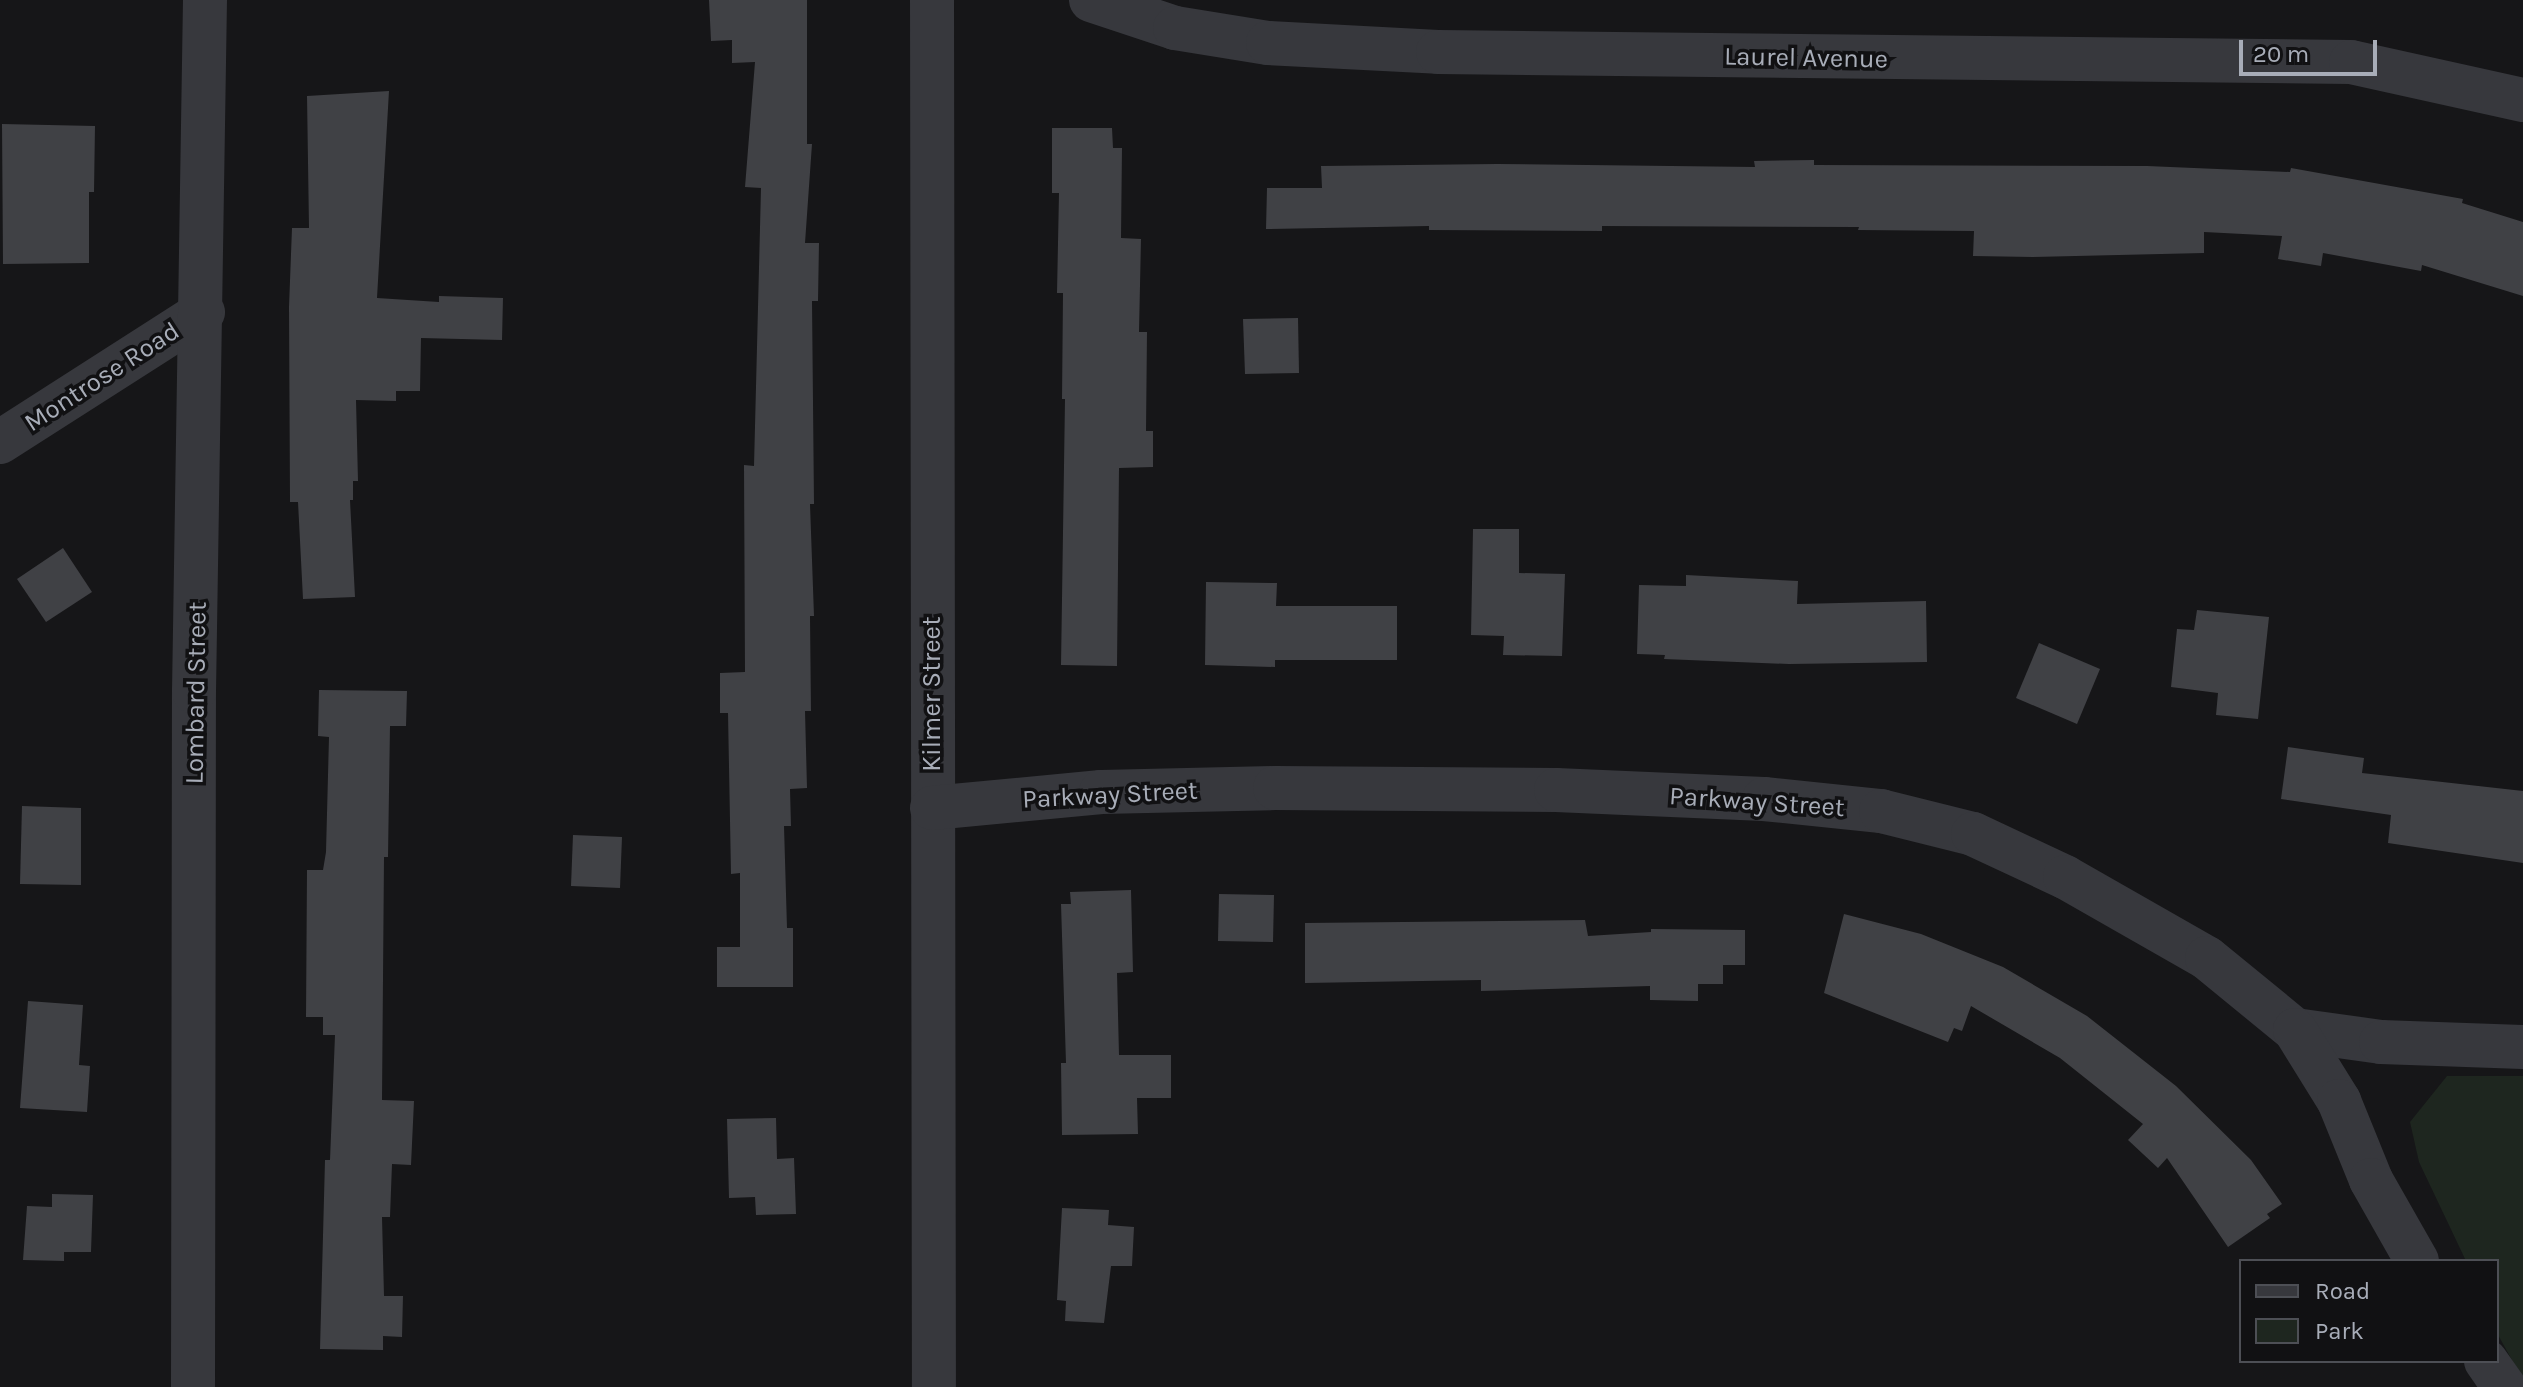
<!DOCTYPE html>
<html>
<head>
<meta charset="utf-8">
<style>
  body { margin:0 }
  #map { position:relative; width:2523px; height:1387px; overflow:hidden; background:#161618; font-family:Karla,sans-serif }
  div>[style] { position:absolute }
  .green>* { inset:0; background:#1e261f }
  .building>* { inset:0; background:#404145 }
  .street>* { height:44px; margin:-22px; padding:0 22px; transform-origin:22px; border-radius:22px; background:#37383d }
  span { translate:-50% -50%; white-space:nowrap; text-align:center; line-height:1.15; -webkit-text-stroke:7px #111113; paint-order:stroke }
  .street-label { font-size:26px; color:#a8adb8 }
  .legend { position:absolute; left:2239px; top:1259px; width:260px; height:104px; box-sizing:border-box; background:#111113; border:2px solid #4d4f55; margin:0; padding:10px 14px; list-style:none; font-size:24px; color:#a8adb8 }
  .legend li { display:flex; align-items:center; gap:16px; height:40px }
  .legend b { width:40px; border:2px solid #4d4f55 }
  .scale { position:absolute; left:2239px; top:40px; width:138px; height:36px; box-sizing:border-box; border:4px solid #a8adb8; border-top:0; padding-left:10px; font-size:24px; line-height:28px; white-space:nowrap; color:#a8adb8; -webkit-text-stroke:6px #111113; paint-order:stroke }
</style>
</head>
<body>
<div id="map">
  <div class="green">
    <i style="clip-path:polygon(2447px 1076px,2523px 1076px,2523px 1380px,2497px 1333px,2497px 1261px,2466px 1261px,2419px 1162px,2410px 1122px)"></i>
  </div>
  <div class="building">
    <i style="clip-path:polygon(709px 0,807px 0,807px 144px,812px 144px,805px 243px,819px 243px,818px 301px,812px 301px,814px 504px,810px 504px,814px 616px,810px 616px,811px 711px,805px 711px,807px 788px,790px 789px,791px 826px,784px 826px,787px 928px,793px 928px,793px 987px,717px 987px,717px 947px,740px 947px,740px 873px,731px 874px,728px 713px,720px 713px,720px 673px,745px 672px,744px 465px,754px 466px,761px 188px,745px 187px,755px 62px,732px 63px,732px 40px,711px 41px)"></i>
    <i style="clip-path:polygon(389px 91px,377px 298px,439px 302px,439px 296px,503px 298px,502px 340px,421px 338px,420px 391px,396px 391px,396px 401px,356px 400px,358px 481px,353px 481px,353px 500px,350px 500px,355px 597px,303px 599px,298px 502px,290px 502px,289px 307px,292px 228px,309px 228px,307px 96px)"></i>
    <i style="clip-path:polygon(2px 124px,95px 126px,94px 192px,89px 192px,89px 263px,3px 264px)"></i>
    <i style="clip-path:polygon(1052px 128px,1112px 128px,1113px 148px,1122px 148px,1121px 238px,1141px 239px,1139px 332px,1147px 332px,1146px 431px,1153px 431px,1153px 467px,1119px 468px,1117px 666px,1061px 665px,1065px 399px,1062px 399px,1063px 293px,1057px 293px,1059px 193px,1052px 193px)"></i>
    <i style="clip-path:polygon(1814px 160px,1814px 165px,2147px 166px,2290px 172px,2291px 168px,2463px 199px,2462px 203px,2523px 222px,2523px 296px,2422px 265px,2421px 271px,2323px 253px,2321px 266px,2278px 259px,2282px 236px,2204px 232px,2204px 253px,2033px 257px,1973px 256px,1974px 231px,1858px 230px,1859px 227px,1602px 226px,1602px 231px,1429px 230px,1429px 226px,1266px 229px,1267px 188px,1322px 188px,1321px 166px,1497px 164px,1755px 167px,1754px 161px)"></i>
    <i style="clip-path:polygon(1298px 318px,1299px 373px,1245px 374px,1243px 319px)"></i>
    <i style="clip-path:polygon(1473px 529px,1519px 529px,1519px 573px,1565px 574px,1562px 656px,1503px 655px,1504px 636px,1471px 635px)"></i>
    <i style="clip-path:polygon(63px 548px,92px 592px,46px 622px,17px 579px)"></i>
    <i style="clip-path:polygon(1686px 575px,1798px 581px,1797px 604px,1926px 601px,1927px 662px,1789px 664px,1664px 659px,1665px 655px,1637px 654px,1639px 585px,1686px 586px)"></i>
    <i style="clip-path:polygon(1206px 582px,1277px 583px,1276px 606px,1397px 606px,1397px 660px,1275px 660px,1275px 667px,1205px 665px)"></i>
    <i style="clip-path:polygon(2197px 610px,2269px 617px,2258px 719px,2216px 715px,2218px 693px,2171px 687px,2177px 629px,2194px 630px)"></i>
    <i style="clip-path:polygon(2039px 643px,2100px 669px,2077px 724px,2016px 698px)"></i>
    <i style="clip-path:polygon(319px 690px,407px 691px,406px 726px,390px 726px,388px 857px,384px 857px,382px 1100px,414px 1101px,411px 1165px,392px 1164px,390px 1217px,382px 1217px,384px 1296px,403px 1296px,402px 1337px,383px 1336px,383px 1350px,320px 1349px,325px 1160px,330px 1160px,335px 1035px,323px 1035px,323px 1017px,306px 1017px,307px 870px,323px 870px,326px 852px,329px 737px,318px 736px)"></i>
    <i style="clip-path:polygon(2288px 747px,2364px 758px,2362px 773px,2523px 791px,2523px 863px,2388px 843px,2391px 815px,2281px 799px)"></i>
    <i style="clip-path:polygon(22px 806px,81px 808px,81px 885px,20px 884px)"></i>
    <i style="clip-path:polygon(573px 835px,622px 837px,620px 888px,571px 886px)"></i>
    <i style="clip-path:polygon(1131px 890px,1133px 972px,1117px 973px,1119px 1055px,1171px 1055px,1171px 1098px,1137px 1098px,1138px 1134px,1062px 1135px,1061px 1063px,1066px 1063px,1061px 904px,1071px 904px,1070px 892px)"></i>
    <i style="clip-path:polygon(1219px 894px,1274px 895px,1273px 942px,1218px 941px)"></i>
    <i style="clip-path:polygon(1844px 914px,1921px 934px,2003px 967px,2087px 1016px,2176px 1086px,2251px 1160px,2282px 1204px,2267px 1214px,2270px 1218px,2228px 1247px,2167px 1158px,2158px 1168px,2128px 1140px,2143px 1124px,2060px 1058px,1971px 1006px,1962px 1031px,1954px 1028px,1948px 1042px,1824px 993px)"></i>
    <i style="clip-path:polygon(1585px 920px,1588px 936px,1651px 932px,1651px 929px,1745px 930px,1745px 965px,1723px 965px,1723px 984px,1698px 984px,1698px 1001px,1650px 1000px,1650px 986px,1481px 991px,1481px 980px,1305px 983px,1305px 923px)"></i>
    <i style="clip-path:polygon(28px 1001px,83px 1005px,79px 1065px,90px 1066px,87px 1112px,20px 1108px)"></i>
    <i style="clip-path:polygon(776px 1118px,777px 1159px,794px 1158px,796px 1214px,756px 1215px,755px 1197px,729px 1198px,727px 1119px)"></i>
    <i style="clip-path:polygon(52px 1194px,93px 1195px,91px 1252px,64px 1252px,64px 1261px,23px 1260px,27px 1206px,52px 1207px)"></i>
    <i style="clip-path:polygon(1062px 1208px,1109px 1210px,1108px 1225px,1134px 1227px,1132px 1266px,1111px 1266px,1104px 1323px,1065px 1321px,1066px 1301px,1057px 1300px)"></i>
  </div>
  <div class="street">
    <i style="left:932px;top:0;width:1387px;rotate:89.92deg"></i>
    <i style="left:1091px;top:0;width:89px;rotate:18.4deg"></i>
    <i style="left:1175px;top:28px;width:94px;rotate:9.2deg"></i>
    <i style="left:1268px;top:43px;width:170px;rotate:3deg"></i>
    <i style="left:1438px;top:52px;width:913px;rotate:0.63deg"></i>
    <i style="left:2351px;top:62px;width:176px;rotate:12.5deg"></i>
    <i style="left:0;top:442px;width:241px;rotate:-32.6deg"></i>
    <i style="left:932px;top:808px;width:170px;rotate:-5.4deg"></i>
    <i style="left:1101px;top:792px;width:174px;rotate:-1.3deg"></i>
    <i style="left:1275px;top:788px;width:281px;rotate:0.4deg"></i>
    <i style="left:1556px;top:790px;width:208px;rotate:2.5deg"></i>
    <i style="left:1764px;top:799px;width:118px;rotate:5.9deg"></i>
    <i style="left:1881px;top:811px;width:95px;rotate:14deg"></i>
    <i style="left:1973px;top:834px;width:102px;rotate:25.1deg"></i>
    <i style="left:2065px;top:877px;width:163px;rotate:29.7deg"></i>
    <i style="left:2207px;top:958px;width:114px;rotate:39.3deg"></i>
    <i style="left:2295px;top:1030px;width:87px;rotate:7.9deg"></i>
    <i style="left:2381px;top:1042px;width:142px;rotate:2deg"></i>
    <i style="left:2295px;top:1030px;width:84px;rotate:58.2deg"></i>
    <i style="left:2339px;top:1101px;width:85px;rotate:67.9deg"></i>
    <i style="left:2371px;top:1180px;width:93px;rotate:60.4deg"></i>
    <i style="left:2486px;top:1361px;width:32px;rotate:55deg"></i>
    <i style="left:193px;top:1387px;width:695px;rotate:-89.92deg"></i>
    <i style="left:194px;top:692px;width:692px;rotate:-89.09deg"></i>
  </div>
  <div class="street-label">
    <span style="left:1806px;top:58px;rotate:1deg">Laurel Avenue</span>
    <span style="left:102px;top:377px;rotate:-33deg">Montrose Road</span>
    <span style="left:196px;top:693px;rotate:-89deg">Lombard Street</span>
    <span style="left:932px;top:694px;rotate:-90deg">Kilmer Street</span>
    <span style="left:1110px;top:795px;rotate:-3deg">Parkway Street</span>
    <span style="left:1757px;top:802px;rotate:4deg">Parkway Street</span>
  </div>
  <ul class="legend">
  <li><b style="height:10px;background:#37383d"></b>Road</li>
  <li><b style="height:22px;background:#1e261f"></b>Park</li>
  </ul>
  <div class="scale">20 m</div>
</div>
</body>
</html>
